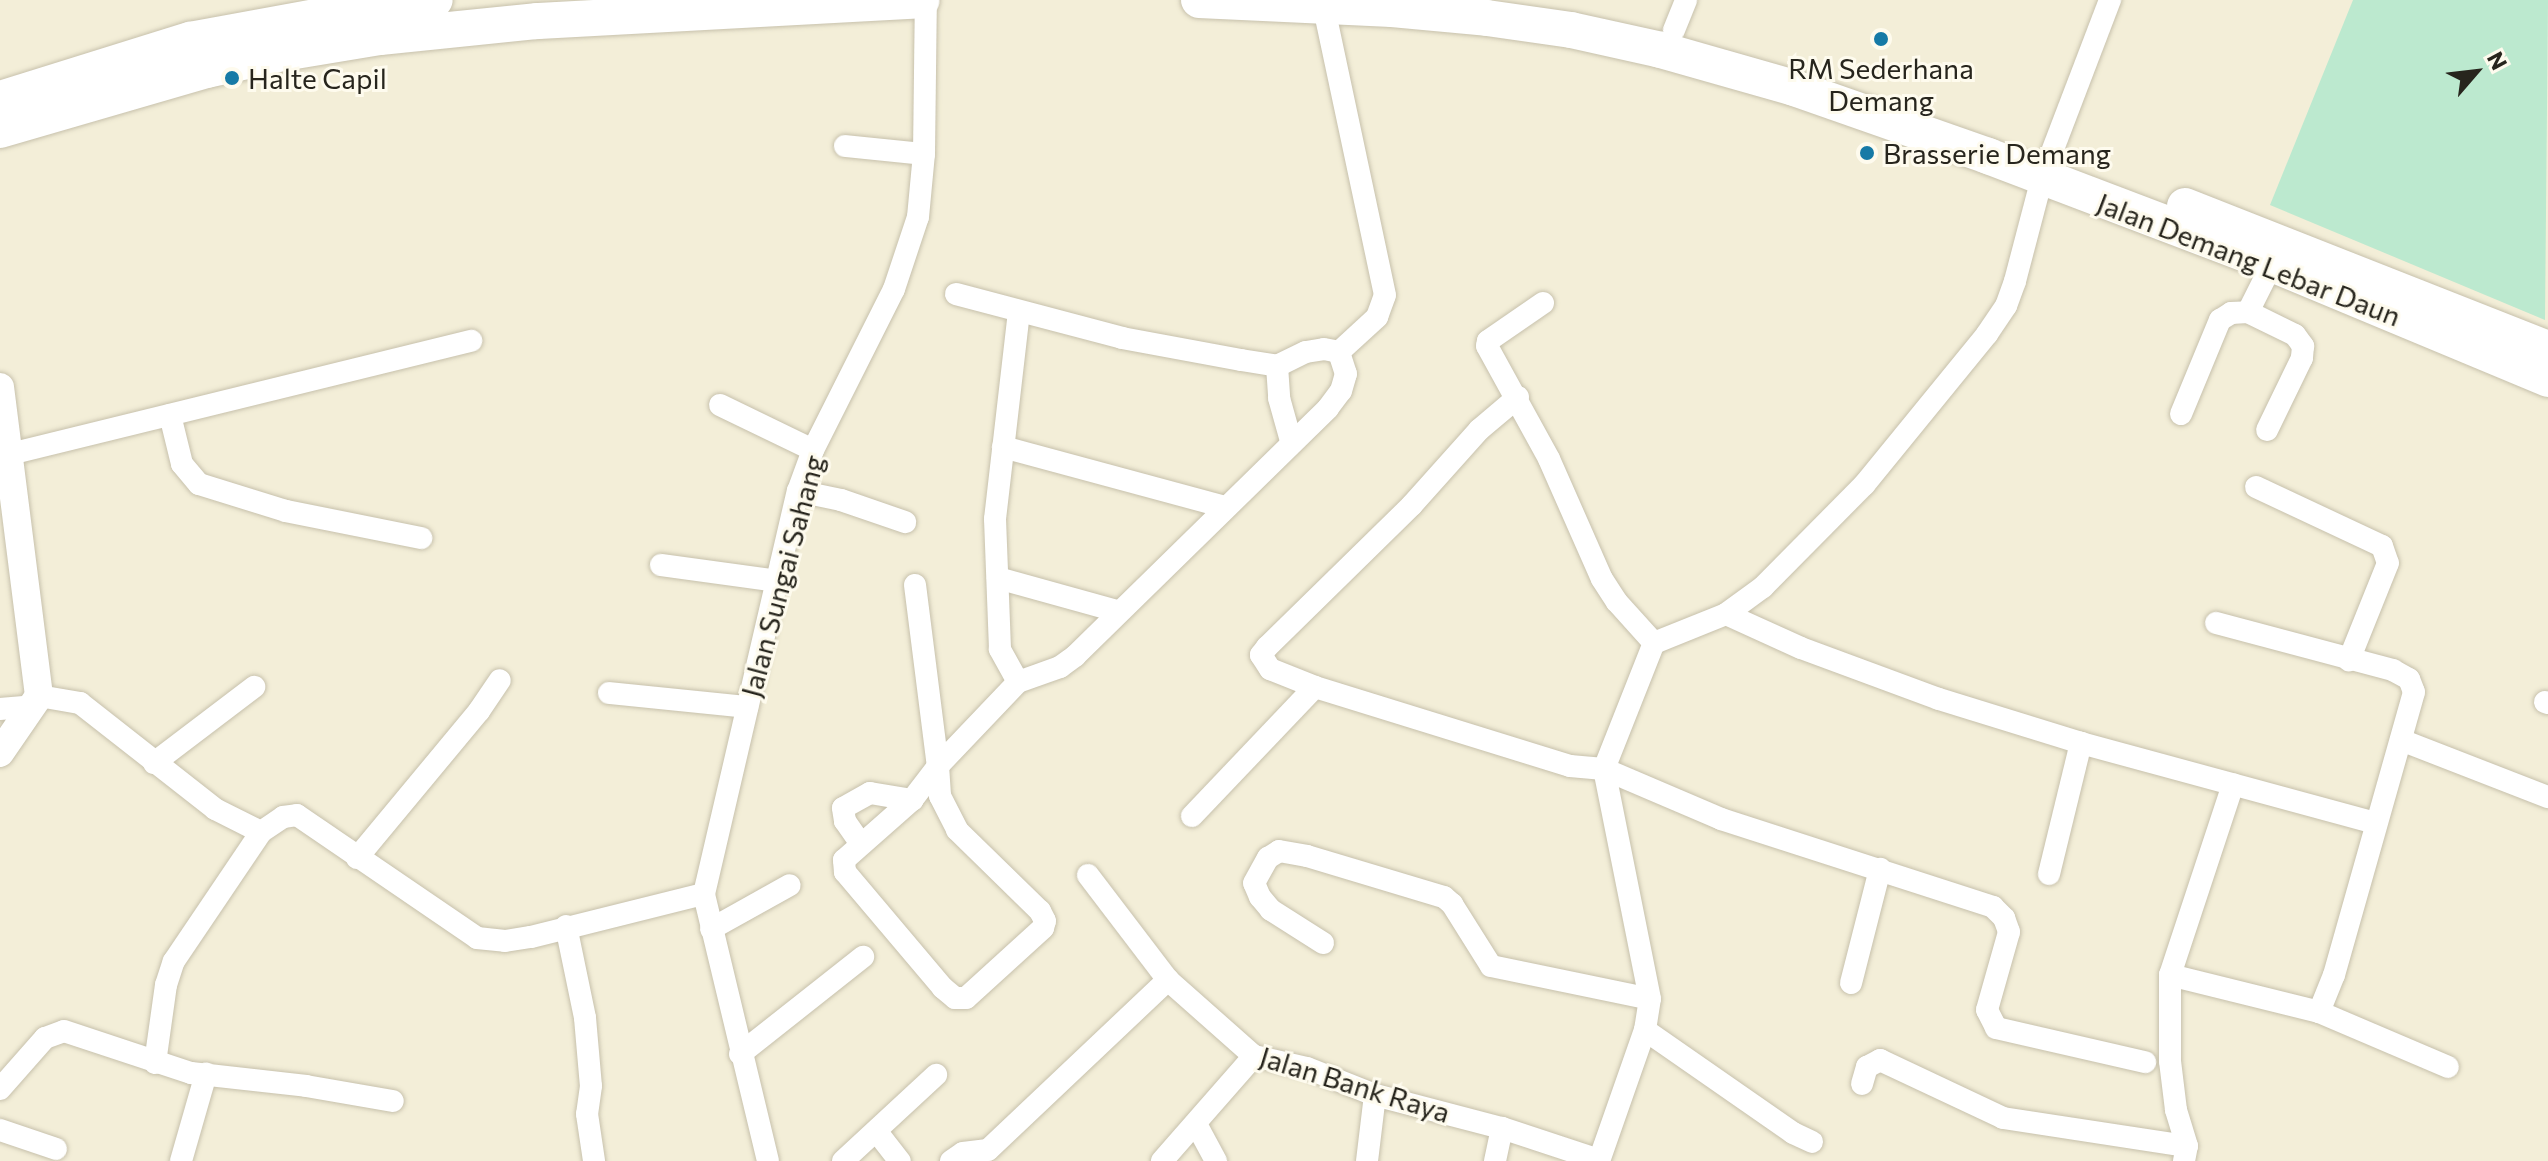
<!DOCTYPE html>
<html>
<head>
<meta charset="utf-8">
<style>
  body { margin:0 }
  #map { position:relative; width:2548px; height:1161px; overflow:hidden; background:#f3eed8; font-family:Commissioner,sans-serif }
  div>[style] { position:absolute }
  .green>* { inset:0; background:#bce9cf }
  .roads { filter:drop-shadow(0 0 2px #c7c1ac) drop-shadow(0 0 2px #c7c1ac) }
  .minor>* { height:22px; margin:-11px; padding:0 11px; transform-origin:11px; border-radius:11px; background:#fff }
  .tertiary>* { height:28px; margin:-14px; padding:0 14px; transform-origin:14px; border-radius:14px; background:#fff }
  .trunk>* { height:36px; margin:-18px; padding:0 18px; transform-origin:18px; border-radius:18px; background:#fff }
  .dots>* { width:22px; height:22px; translate:-50% -50%; box-sizing:border-box; border:4px solid #fefbee; border-radius:50% }
  span { translate:-50% -50%; white-space:nowrap; text-align:center; line-height:1.15; -webkit-text-stroke:6px #fefbee; paint-order:stroke }
  .poi-label { font-size:28px; color:#27251d }
  .left { translate:0 -50%; text-align:left }
  .street-label { font-size:28px; color:#27251d }
  .north { position:absolute; left:2436px; top:32px; width:80px; height:80px; -webkit-text-stroke:6px #fefbee; paint-order:stroke; rotate:62deg; font-size:22px; font-weight:700; line-height:32px; text-align:center; color:#27251d }
  .north::after { content:''; display:block; margin:auto; width:28px; height:36px; background:#27251d; clip-path:polygon(50% 0,100% 100%,50% 72%,0 100%) }
</style>
</head>
<body>
<div id="map">
  <div class="green">
    <i style="clip-path:polygon(2353px 0,2548px 0,2545px 320px,2270px 205px)"></i>
  </div>
  <div class="roads">
    <div class="minor">
      <i style="left:1674px;top:30px;width:32px;rotate:-68deg"></i>
      <i style="left:845px;top:146px;width:79px;rotate:5.8deg"></i>
      <i style="left:956px;top:294px;width:172px;rotate:14.8deg"></i>
      <i style="left:1122px;top:338px;width:121px;rotate:10.5deg"></i>
      <i style="left:1241px;top:360px;width:36px;rotate:9deg"></i>
      <i style="left:1277px;top:366px;width:32px;rotate:-26deg"></i>
      <i style="left:1306px;top:352px;width:18px;rotate:-9deg"></i>
      <i style="left:1324px;top:349px;width:15px;rotate:11deg"></i>
      <i style="left:1543px;top:303px;width:67px;rotate:145.4deg"></i>
      <i style="left:1488px;top:341px;width:5px;rotate:101deg"></i>
      <i style="left:1487px;top:346px;width:129px;rotate:61.2deg"></i>
      <i style="left:1549px;top:459px;width:131px;rotate:66.2deg"></i>
      <i style="left:1602px;top:579px;width:27px;rotate:57deg"></i>
      <i style="left:1617px;top:602px;width:55px;rotate:47.9deg"></i>
      <i style="left:2248px;top:312px;width:52px;rotate:26.1deg"></i>
      <i style="left:2295px;top:335px;width:14px;rotate:54deg"></i>
      <i style="left:2303px;top:346px;width:12px;rotate:95deg"></i>
      <i style="left:2302px;top:358px;width:80px;rotate:115.9deg"></i>
      <i style="left:1277px;top:366px;width:32px;rotate:86deg"></i>
      <i style="left:1279px;top:398px;width:45px;rotate:74.4deg"></i>
      <i style="left:1518px;top:397px;width:51px;rotate:139.8deg"></i>
      <i style="left:1479px;top:430px;width:101px;rotate:131.8deg"></i>
      <i style="left:1412px;top:505px;width:203px;rotate:135.6deg"></i>
      <i style="left:1267px;top:647px;width:10px;rotate:127deg"></i>
      <i style="left:1261px;top:655px;width:17px;rotate:57deg"></i>
      <i style="left:1270px;top:669px;width:48px;rotate:21.8deg"></i>
      <i style="left:1315px;top:687px;width:267px;rotate:17.2deg"></i>
      <i style="left:1570px;top:766px;width:34px;rotate:5deg"></i>
      <i style="left:1604px;top:769px;width:127px;rotate:23.1deg"></i>
      <i style="left:1721px;top:819px;width:286px;rotate:17.9deg"></i>
      <i style="left:1993px;top:907px;width:16px;rotate:45deg"></i>
      <i style="left:2004px;top:918px;width:15px;rotate:70deg"></i>
      <i style="left:2009px;top:932px;width:81px;rotate:105.8deg"></i>
      <i style="left:1987px;top:1010px;width:20px;rotate:63deg"></i>
      <i style="left:1996px;top:1028px;width:153px;rotate:12.9deg"></i>
      <i style="left:720px;top:405px;width:103px;rotate:25.8deg"></i>
      <i style="left:2181px;top:414px;width:102px;rotate:-67.5deg"></i>
      <i style="left:2220px;top:320px;width:13px;rotate:-32deg"></i>
      <i style="left:2231px;top:313px;width:17px;rotate:-3deg"></i>
      <i style="left:2248px;top:312px;width:54px;rotate:-63.4deg"></i>
      <i style="left:170px;top:415px;width:50px;rotate:76.2deg"></i>
      <i style="left:182px;top:464px;width:26px;rotate:50deg"></i>
      <i style="left:199px;top:484px;width:91px;rotate:17.2deg"></i>
      <i style="left:286px;top:511px;width:138px;rotate:11.3deg"></i>
      <i style="left:1003px;top:447px;width:230px;rotate:15.1deg"></i>
      <i style="left:10px;top:454px;width:475px;rotate:-13.8deg"></i>
      <i style="left:2256px;top:487px;width:139px;rotate:25.1deg"></i>
      <i style="left:2382px;top:546px;width:18px;rotate:71deg"></i>
      <i style="left:2388px;top:563px;width:105px;rotate:111.9deg"></i>
      <i style="left:798px;top:491px;width:44px;rotate:11.8deg"></i>
      <i style="left:841px;top:500px;width:68px;rotate:19deg"></i>
      <i style="left:661px;top:565px;width:118px;rotate:7.8deg"></i>
      <i style="left:998px;top:578px;width:123px;rotate:15.5deg"></i>
      <i style="left:915px;top:585px;width:182px;rotate:82.8deg"></i>
      <i style="left:938px;top:766px;width:30px;rotate:86deg"></i>
      <i style="left:940px;top:796px;width:38px;rotate:63deg"></i>
      <i style="left:957px;top:830px;width:116px;rotate:44.3deg"></i>
      <i style="left:1040px;top:911px;width:11px;rotate:63deg"></i>
      <i style="left:1045px;top:921px;width:7px;rotate:106deg"></i>
      <i style="left:1043px;top:928px;width:104px;rotate:137.7deg"></i>
      <i style="left:966px;top:998px;width:11px;rotate:180deg"></i>
      <i style="left:955px;top:998px;width:16px;rotate:-140deg"></i>
      <i style="left:943px;top:988px;width:152px;rotate:-130.2deg"></i>
      <i style="left:845px;top:872px;width:12px;rotate:-95deg"></i>
      <i style="left:844px;top:860px;width:91px;rotate:-41.4deg"></i>
      <i style="left:912px;top:800px;width:43px;rotate:-52.6deg"></i>
      <i style="left:938px;top:766px;width:116px;rotate:-46.4deg"></i>
      <i style="left:1018px;top:682px;width:45px;rotate:-19.7deg"></i>
      <i style="left:1060px;top:667px;width:19px;rotate:-36deg"></i>
      <i style="left:1075px;top:656px;width:354px;rotate:-44.4deg"></i>
      <i style="left:1328px;top:408px;width:21px;rotate:-53deg"></i>
      <i style="left:1341px;top:391px;width:18px;rotate:-74deg"></i>
      <i style="left:1346px;top:374px;width:23px;rotate:-108deg"></i>
      <i style="left:1339px;top:352px;width:52px;rotate:-42.6deg"></i>
      <i style="left:1377px;top:317px;width:23px;rotate:-70deg"></i>
      <i style="left:1385px;top:295px;width:294px;rotate:-102deg"></i>
      <i style="left:1726px;top:614px;width:82px;rotate:24.4deg"></i>
      <i style="left:1801px;top:648px;width:147px;rotate:20.3deg"></i>
      <i style="left:1939px;top:699px;width:149px;rotate:17.2deg"></i>
      <i style="left:2081px;top:743px;width:305px;rotate:15.2deg"></i>
      <i style="left:1018px;top:682px;width:38px;rotate:-119deg"></i>
      <i style="left:1000px;top:649px;width:130px;rotate:-92.2deg"></i>
      <i style="left:995px;top:519px;width:209px;rotate:-83.4deg"></i>
      <i style="left:609px;top:693px;width:139px;rotate:5.8deg"></i>
      <i style="left:39px;top:696px;width:42px;rotate:9.7deg"></i>
      <i style="left:80px;top:703px;width:172px;rotate:38.1deg"></i>
      <i style="left:215px;top:809px;width:51px;rotate:26.6deg"></i>
      <i style="left:261px;top:832px;width:27px;rotate:-34deg"></i>
      <i style="left:283px;top:817px;width:14px;rotate:-8deg"></i>
      <i style="left:297px;top:815px;width:218px;rotate:34.3deg"></i>
      <i style="left:477px;top:938px;width:28px;rotate:6deg"></i>
      <i style="left:505px;top:941px;width:26px;rotate:-9deg"></i>
      <i style="left:531px;top:937px;width:178px;rotate:-14deg"></i>
      <i style="left:2545px;top:702px;width:3px;rotate:18deg"></i>
      <i style="left:0;top:709px;width:33px;rotate:-5deg"></i>
      <i style="left:2401px;top:740px;width:158px;rotate:21.2deg"></i>
      <i style="left:154px;top:763px;width:126px;rotate:-37.2deg"></i>
      <i style="left:1192px;top:816px;width:178px;rotate:-46.4deg"></i>
      <i style="left:861px;top:844px;width:28px;rotate:-125deg"></i>
      <i style="left:845px;top:821px;width:13px;rotate:-99deg"></i>
      <i style="left:843px;top:808px;width:31px;rotate:-29deg"></i>
      <i style="left:870px;top:793px;width:43px;rotate:9.5deg"></i>
      <i style="left:357px;top:858px;width:191px;rotate:-50.3deg"></i>
      <i style="left:479px;top:711px;width:37px;rotate:-56deg"></i>
      <i style="left:2049px;top:874px;width:135px;rotate:-76.3deg"></i>
      <i style="left:1088px;top:875px;width:132px;rotate:52.7deg"></i>
      <i style="left:1168px;top:980px;width:115px;rotate:41.5deg"></i>
      <i style="left:1254px;top:1056px;width:54px;rotate:12.8deg"></i>
      <i style="left:1307px;top:1068px;width:73px;rotate:21.7deg"></i>
      <i style="left:1375px;top:1095px;width:131px;rotate:14.6deg"></i>
      <i style="left:1502px;top:1128px;width:102px;rotate:18.3deg"></i>
      <i style="left:566px;top:926px;width:94px;rotate:78.3deg"></i>
      <i style="left:585px;top:1018px;width:68px;rotate:85deg"></i>
      <i style="left:591px;top:1086px;width:28px;rotate:98deg"></i>
      <i style="left:587px;top:1114px;width:48px;rotate:81.5deg"></i>
      <i style="left:711px;top:929px;width:90px;rotate:-29.1deg"></i>
      <i style="left:1323px;top:943px;width:62px;rotate:-147.6deg"></i>
      <i style="left:1271px;top:910px;width:17px;rotate:-130deg"></i>
      <i style="left:1260px;top:897px;width:15px;rotate:-113deg"></i>
      <i style="left:1254px;top:883px;width:29px;rotate:-61deg"></i>
      <i style="left:1268px;top:858px;width:13px;rotate:-32deg"></i>
      <i style="left:1279px;top:851px;width:28px;rotate:10deg"></i>
      <i style="left:1307px;top:856px;width:143px;rotate:16.7deg"></i>
      <i style="left:1444px;top:897px;width:11px;rotate:41deg"></i>
      <i style="left:1452px;top:904px;width:73px;rotate:57.8deg"></i>
      <i style="left:1491px;top:966px;width:162px;rotate:11.7deg"></i>
      <i style="left:2170px;top:975px;width:154px;rotate:13.9deg"></i>
      <i style="left:2319px;top:1012px;width:40px;rotate:-68deg"></i>
      <i style="left:2334px;top:975px;width:294px;rotate:-74.2deg"></i>
      <i style="left:2414px;top:692px;width:14px;rotate:-111deg"></i>
      <i style="left:2409px;top:679px;width:18px;rotate:-151deg"></i>
      <i style="left:2393px;top:670px;width:183px;rotate:-165.1deg"></i>
      <i style="left:1851px;top:983px;width:118px;rotate:-75.7deg"></i>
      <i style="left:2319px;top:1012px;width:140px;rotate:23.1deg"></i>
      <i style="left:1645px;top:1030px;width:180px;rotate:34.8deg"></i>
      <i style="left:1793px;top:1133px;width:21px;rotate:25deg"></i>
      <i style="left:740px;top:1054px;width:157px;rotate:-38.3deg"></i>
      <i style="left:155px;top:1063px;width:79px;rotate:-82deg"></i>
      <i style="left:166px;top:985px;width:25px;rotate:-72deg"></i>
      <i style="left:174px;top:961px;width:156px;rotate:-56deg"></i>
      <i style="left:1862px;top:1084px;width:18px;rotate:-74deg"></i>
      <i style="left:1867px;top:1067px;width:15px;rotate:-28deg"></i>
      <i style="left:1880px;top:1060px;width:136px;rotate:25.2deg"></i>
      <i style="left:2003px;top:1118px;width:186px;rotate:8.7deg"></i>
      <i style="left:0;top:1089px;width:68px;rotate:-48.6deg"></i>
      <i style="left:45px;top:1038px;width:20px;rotate:-20deg"></i>
      <i style="left:64px;top:1031px;width:134px;rotate:18.3deg"></i>
      <i style="left:191px;top:1073px;width:116px;rotate:6.4deg"></i>
      <i style="left:306px;top:1086px;width:88px;rotate:9.8deg"></i>
      <i style="left:1196px;top:1124px;width:42px;rotate:61.6deg"></i>
      <i style="left:0;top:1130px;width:59px;rotate:18.7deg"></i>
      <i style="left:877px;top:1132px;width:37px;rotate:52deg"></i>
      <i style="left:181px;top:1161px;width:91px;rotate:-74deg"></i>
      <i style="left:768px;top:1161px;width:275px;rotate:-103.5deg"></i>
      <i style="left:704px;top:894px;width:414px;rotate:-76.9deg"></i>
      <i style="left:798px;top:491px;width:44px;rotate:-69.9deg"></i>
      <i style="left:813px;top:450px;width:180px;rotate:-63.3deg"></i>
      <i style="left:894px;top:289px;width:76px;rotate:-71.6deg"></i>
      <i style="left:918px;top:217px;width:63px;rotate:-84.6deg"></i>
      <i style="left:924px;top:154px;width:154px;rotate:-89.3deg"></i>
      <i style="left:843px;top:1161px;width:127px;rotate:-42.8deg"></i>
      <i style="left:951px;top:1161px;width:14px;rotate:-34deg"></i>
      <i style="left:963px;top:1153px;width:25px;rotate:-7deg"></i>
      <i style="left:988px;top:1150px;width:248px;rotate:-43.4deg"></i>
      <i style="left:1162px;top:1161px;width:140px;rotate:-48.8deg"></i>
      <i style="left:1367px;top:1161px;width:66px;rotate:-83.1deg"></i>
      <i style="left:1495px;top:1161px;width:34px;rotate:-78deg"></i>
      <i style="left:1599px;top:1161px;width:139px;rotate:-70.7deg"></i>
      <i style="left:1645px;top:1030px;width:31px;rotate:-81deg"></i>
      <i style="left:1650px;top:999px;width:235px;rotate:-101.3deg"></i>
      <i style="left:1604px;top:769px;width:136px;rotate:-68.4deg"></i>
      <i style="left:1654px;top:643px;width:78px;rotate:-21.9deg"></i>
      <i style="left:1726px;top:614px;width:46px;rotate:-36.1deg"></i>
      <i style="left:1763px;top:587px;width:144px;rotate:-45.3deg"></i>
      <i style="left:1864px;top:485px;width:195px;rotate:-50.8deg"></i>
      <i style="left:1987px;top:334px;width:34px;rotate:-56deg"></i>
      <i style="left:2006px;top:306px;width:27px;rotate:-70deg"></i>
      <i style="left:2015px;top:281px;width:106px;rotate:-75.3deg"></i>
      <i style="left:2042px;top:178px;width:191px;rotate:-69.1deg"></i>
      <i style="left:2184px;top:1161px;width:15px;rotate:-79deg"></i>
      <i style="left:2187px;top:1146px;width:38px;rotate:-107deg"></i>
      <i style="left:2176px;top:1110px;width:49px;rotate:-97deg"></i>
      <i style="left:2170px;top:1061px;width:86px;rotate:-90deg"></i>
      <i style="left:2170px;top:975px;width:201px;rotate:-71.7deg"></i>
    </div>
    <div class="tertiary">
      <i style="left:0;top:387px;width:311px;rotate:82.8deg"></i>
      <i style="left:39px;top:696px;width:69px;rotate:124.4deg"></i>
    </div>
    <div class="trunk">
      <i style="left:1199px;top:0;width:193px;rotate:2.7deg"></i>
      <i style="left:1392px;top:9px;width:95px;rotate:5.4deg"></i>
      <i style="left:1487px;top:18px;width:85px;rotate:8.1deg"></i>
      <i style="left:1571px;top:30px;width:92px;rotate:12.5deg"></i>
      <i style="left:1661px;top:50px;width:138px;rotate:15.9deg"></i>
      <i style="left:1794px;top:88px;width:206px;rotate:19.3deg"></i>
      <i style="left:1988px;top:156px;width:304px;rotate:20.8deg"></i>
      <i style="left:2272px;top:264px;width:299px;rotate:22.6deg"></i>
      <i style="left:0;top:99px;width:199px;rotate:-17.3deg"></i>
      <i style="left:190px;top:40px;width:182px;rotate:-10.4deg"></i>
      <i style="left:369px;top:7px;width:66px;rotate:-6.1deg"></i>
      <i style="left:0;top:130px;width:216px;rotate:-16.2deg"></i>
      <i style="left:207px;top:70px;width:78px;rotate:-12.6deg"></i>
      <i style="left:283px;top:53px;width:98px;rotate:-9.4deg"></i>
      <i style="left:380px;top:37px;width:159px;rotate:-5.8deg"></i>
      <i style="left:538px;top:21px;width:384px;rotate:-3.1deg"></i>
      <i style="left:2185px;top:206px;width:390px;rotate:21.5deg"></i>
    </div>
  </div>
  <div class="dots">
    <i style="left:1881px;top:39px;background:#167aa6"></i>
    <i style="left:232px;top:78px;background:#167aa6"></i>
    <i style="left:1867px;top:153px;background:#167aa6"></i>
  </div>
  <div class="poi-label">
    <span style="left:1881px;top:84px">RM Sederhana<br>Demang</span>
    <span class="left" style="left:248px;top:78px">Halte Capil</span>
    <span class="left" style="left:1883px;top:153px">Brasserie Demang</span>
  </div>
  <div class="street-label">
    <span style="left:2249px;top:259px;rotate:21deg">Jalan Demang Lebar Daun</span>
    <span style="left:782px;top:576px;rotate:-75deg">Jalan Sungai Sahang</span>
    <span style="left:1355px;top:1084px;rotate:17deg">Jalan Bank Raya</span>
  </div>
  <div class="north">N</div>
</div>
</body>
</html>
